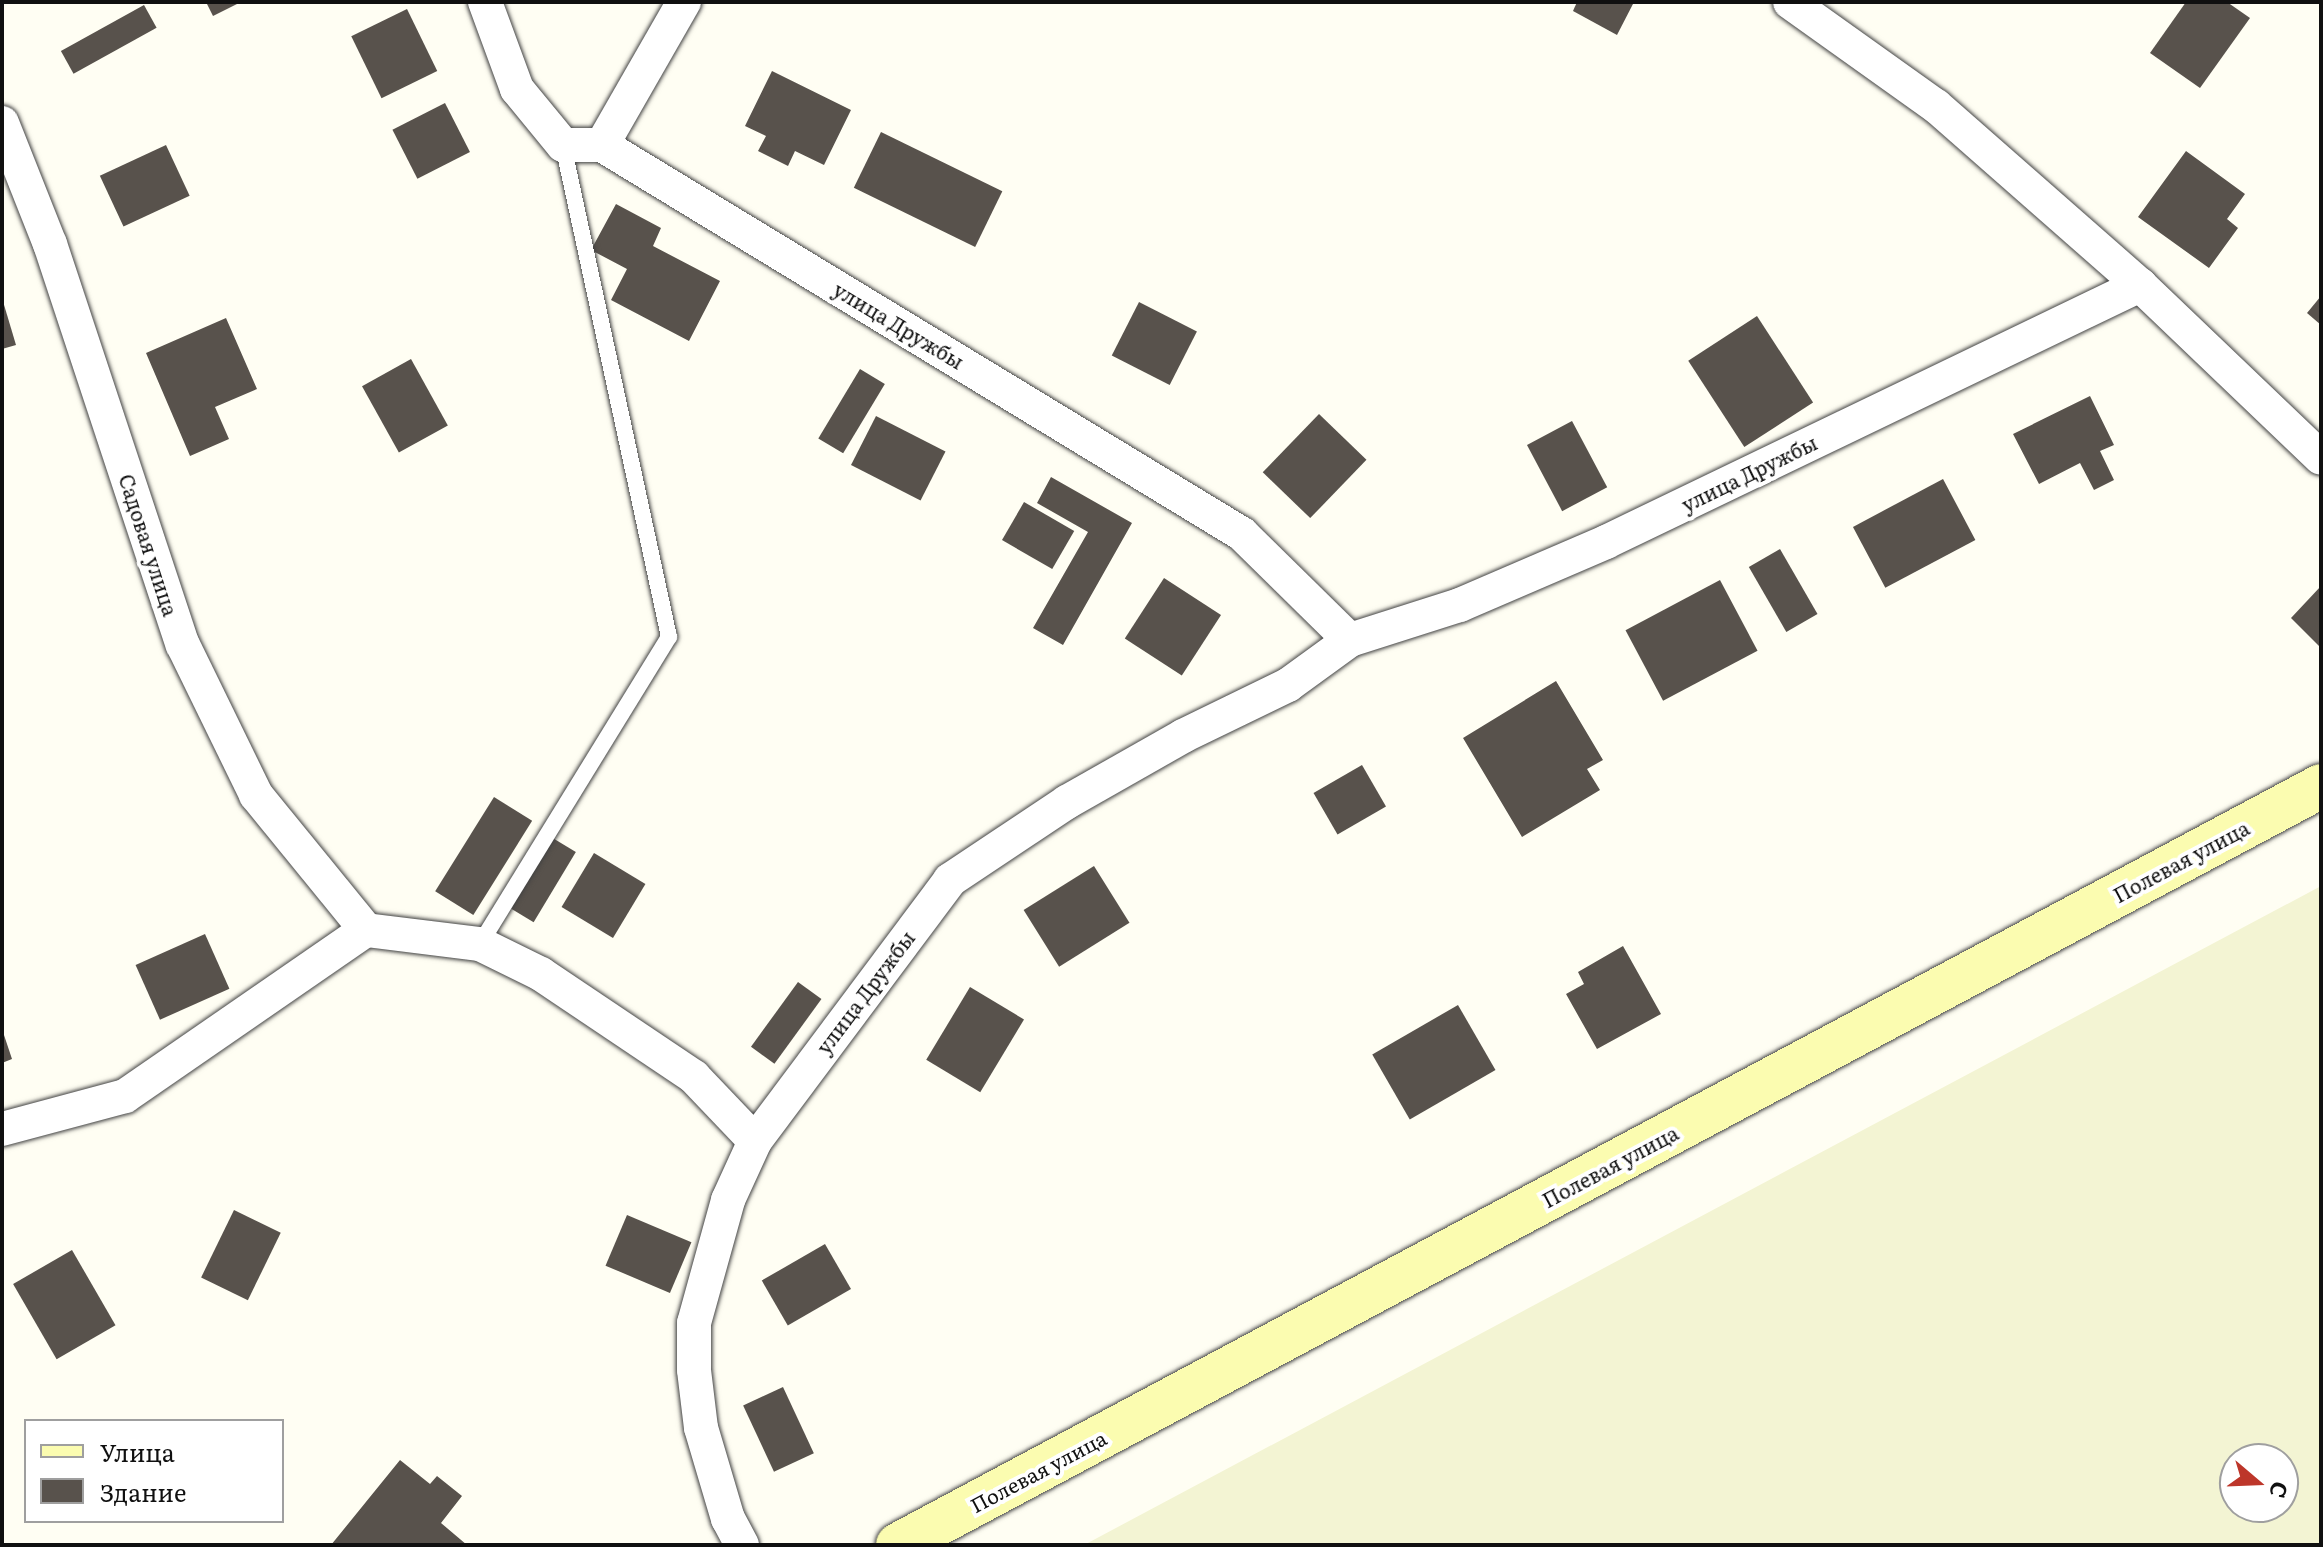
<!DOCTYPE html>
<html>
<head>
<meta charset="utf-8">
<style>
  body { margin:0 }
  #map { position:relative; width:2323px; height:1547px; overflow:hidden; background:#fffef3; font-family:Literata,serif }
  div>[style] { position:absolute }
  .farmland>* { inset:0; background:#f3f4d3 }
  .building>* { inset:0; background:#58524c; transform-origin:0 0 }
  .roads { filter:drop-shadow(0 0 2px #434343) drop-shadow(0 0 2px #434343) }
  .lane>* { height:16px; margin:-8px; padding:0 8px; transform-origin:8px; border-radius:8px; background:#fff }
  .street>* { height:34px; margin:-17px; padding:0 17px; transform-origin:17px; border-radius:17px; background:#fff }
  .secondary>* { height:44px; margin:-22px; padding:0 22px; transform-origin:22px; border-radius:22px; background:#fbfcb0 }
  span { translate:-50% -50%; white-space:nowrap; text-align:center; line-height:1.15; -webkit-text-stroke:8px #fff; paint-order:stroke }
  .street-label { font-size:20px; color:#101010 }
  .frame { position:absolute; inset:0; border:4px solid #101010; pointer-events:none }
  .legend { position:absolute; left:24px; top:1419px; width:260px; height:104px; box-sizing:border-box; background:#fff; border:2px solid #9f9f9f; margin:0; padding:10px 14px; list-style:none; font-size:24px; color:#101010 }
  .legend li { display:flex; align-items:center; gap:16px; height:40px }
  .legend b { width:40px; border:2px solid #9f9f9f }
  .north { position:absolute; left:2219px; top:1443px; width:80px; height:80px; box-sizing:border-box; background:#fff; border:2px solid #9f9f9f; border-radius:50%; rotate:109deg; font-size:22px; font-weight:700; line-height:32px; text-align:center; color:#101010 }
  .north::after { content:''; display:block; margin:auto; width:28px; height:36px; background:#bd362a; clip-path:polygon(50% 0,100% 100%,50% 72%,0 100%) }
</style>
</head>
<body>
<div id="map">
  <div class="farmland">
    <div style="clip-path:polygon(evenodd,2321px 886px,2321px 1545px,1084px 1545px,2321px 886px,2235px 1459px,2283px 1459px,2283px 1507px,2235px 1507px,2235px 1459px)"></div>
  </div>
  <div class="building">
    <div style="clip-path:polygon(206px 2px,241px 2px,213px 16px)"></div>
    <div style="clip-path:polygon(1577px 2px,1634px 2px,1617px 35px,1573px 11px)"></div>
    <div style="clip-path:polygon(2186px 2px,2227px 2px,2250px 18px,2200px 88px,2150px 53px)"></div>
    <div style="left:144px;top:5px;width:26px;height:95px;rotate:61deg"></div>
    <div style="left:407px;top:9px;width:69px;height:62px;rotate:64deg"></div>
    <div style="clip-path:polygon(772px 71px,851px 110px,824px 165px,795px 151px,788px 166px,758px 151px,766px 136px,745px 126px)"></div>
    <div style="left:445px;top:103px;width:55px;height:59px;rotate:63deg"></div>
    <div style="left:881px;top:132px;width:135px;height:62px;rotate:26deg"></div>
    <div style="left:166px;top:145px;width:56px;height:73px;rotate:65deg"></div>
    <div style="clip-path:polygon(2186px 151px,2245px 194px,2227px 219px,2238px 228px,2209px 268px,2138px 217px)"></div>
    <div style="clip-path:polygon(616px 204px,661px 228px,653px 246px,720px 281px,689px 341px,611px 300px,627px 269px,591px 250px)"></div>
    <div style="clip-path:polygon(2321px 296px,2321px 325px,2307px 313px)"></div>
    <div style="clip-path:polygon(2px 298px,16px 345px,2px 349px)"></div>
    <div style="left:1139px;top:302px;width:65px;height:60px;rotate:27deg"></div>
    <div style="left:1757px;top:316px;width:103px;height:82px;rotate:57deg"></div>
    <div style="clip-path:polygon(226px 318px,257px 389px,215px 407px,229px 439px,190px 456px,146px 353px)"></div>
    <div style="left:411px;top:359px;width:76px;height:56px;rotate:61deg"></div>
    <div style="left:860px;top:369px;width:29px;height:81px;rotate:31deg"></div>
    <div style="clip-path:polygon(2090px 396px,2114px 445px,2100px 451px,2114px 480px,2094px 490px,2080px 463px,2039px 484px,2013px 434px)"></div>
    <div style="left:1319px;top:414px;width:66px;height:81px;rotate:44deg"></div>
    <div style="left:876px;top:416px;width:78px;height:55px;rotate:27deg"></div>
    <div style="left:1572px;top:421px;width:75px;height:51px;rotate:62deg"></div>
    <div style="clip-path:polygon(1051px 477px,1132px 523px,1063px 645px,1033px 628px,1088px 532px,1037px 503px)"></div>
    <div style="left:1943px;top:479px;width:69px;height:102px;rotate:62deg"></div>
    <div style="left:1024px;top:502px;width:58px;height:44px;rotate:30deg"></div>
    <div style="left:1780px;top:549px;width:75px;height:36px;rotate:60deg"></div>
    <div style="left:1164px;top:578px;width:68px;height:72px;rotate:33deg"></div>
    <div style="left:1720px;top:580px;width:80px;height:107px;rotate:62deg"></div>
    <div style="clip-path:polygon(2321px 586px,2321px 648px,2291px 618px)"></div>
    <div style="clip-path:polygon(1556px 681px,1603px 760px,1587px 769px,1600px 790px,1522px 837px,1463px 738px)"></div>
    <div style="left:1362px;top:765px;width:48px;height:56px;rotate:60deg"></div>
    <div style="left:494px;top:797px;width:45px;height:111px;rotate:32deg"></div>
    <div style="left:551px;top:837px;width:29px;height:82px;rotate:31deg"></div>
    <div style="left:594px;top:853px;width:60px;height:63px;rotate:31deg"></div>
    <div style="left:1094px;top:866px;width:67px;height:83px;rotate:58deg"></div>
    <div style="left:205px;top:934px;width:60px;height:76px;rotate:66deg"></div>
    <div style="clip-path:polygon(1623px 946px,1661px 1014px,1597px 1049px,1566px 994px,1584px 984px,1578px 972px)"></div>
    <div style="left:798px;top:982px;width:29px;height:80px;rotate:36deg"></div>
    <div style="left:970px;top:987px;width:63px;height:85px;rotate:31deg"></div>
    <div style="left:1458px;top:1005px;width:75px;height:99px;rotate:60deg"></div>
    <div style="clip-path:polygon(2px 1029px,12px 1059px,2px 1063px)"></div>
    <div style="left:234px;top:1210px;width:52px;height:75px;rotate:26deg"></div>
    <div style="left:627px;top:1215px;width:70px;height:55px;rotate:23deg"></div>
    <div style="left:825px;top:1244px;width:52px;height:73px;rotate:60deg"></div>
    <div style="left:72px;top:1250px;width:87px;height:68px;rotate:60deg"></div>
    <div style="left:783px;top:1387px;width:73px;height:44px;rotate:65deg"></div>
    <div style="clip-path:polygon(400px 1460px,430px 1484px,437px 1476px,462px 1496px,441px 1523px,467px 1545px,331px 1545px)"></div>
  </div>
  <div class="roads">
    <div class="lane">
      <div style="left:480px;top:944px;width:361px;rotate:-58.4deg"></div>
      <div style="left:669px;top:637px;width:503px;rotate:-102.16deg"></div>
    </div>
    <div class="street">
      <div style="left:485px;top:2px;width:93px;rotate:69.8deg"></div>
      <div style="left:517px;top:89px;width:72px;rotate:50.6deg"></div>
      <div style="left:563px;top:145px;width:39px"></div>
      <div style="left:602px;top:145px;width:749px;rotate:31.29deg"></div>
      <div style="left:1242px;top:534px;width:151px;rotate:44.5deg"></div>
      <div style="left:1790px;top:2px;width:179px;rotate:35.5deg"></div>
      <div style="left:1936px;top:106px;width:271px;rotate:41.3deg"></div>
      <div style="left:2px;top:123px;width:130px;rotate:68.4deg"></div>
      <div style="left:50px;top:244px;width:422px;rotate:71.7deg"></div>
      <div style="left:183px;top:645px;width:167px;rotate:64deg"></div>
      <div style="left:256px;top:795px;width:174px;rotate:50.8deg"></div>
      <div style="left:602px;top:145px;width:165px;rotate:-60.2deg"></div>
      <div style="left:2px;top:1129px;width:127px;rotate:-15deg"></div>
      <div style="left:125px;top:1096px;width:293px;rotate:-34.6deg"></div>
      <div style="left:366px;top:930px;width:115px;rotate:7deg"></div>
      <div style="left:480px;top:944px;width:68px;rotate:26.2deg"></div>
      <div style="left:541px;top:974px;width:184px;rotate:33.9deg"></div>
      <div style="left:694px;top:1077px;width:88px;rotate:46.4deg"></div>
      <div style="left:742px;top:1545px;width:30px;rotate:-118deg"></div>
      <div style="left:728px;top:1519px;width:95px;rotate:-106.5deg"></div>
      <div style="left:701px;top:1428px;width:58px;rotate:-96.9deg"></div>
      <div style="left:694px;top:1370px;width:47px;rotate:-90deg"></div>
      <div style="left:694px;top:1323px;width:128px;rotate:-74.5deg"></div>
      <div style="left:728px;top:1200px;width:65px;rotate:-65.4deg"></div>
      <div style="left:755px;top:1141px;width:326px;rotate:-53.2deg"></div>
      <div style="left:950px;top:880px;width:141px;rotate:-33.7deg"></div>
      <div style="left:1067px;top:802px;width:133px;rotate:-29.6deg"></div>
      <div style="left:1183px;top:736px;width:117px;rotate:-25.9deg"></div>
      <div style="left:1288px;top:685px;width:77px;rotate:-36deg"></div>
      <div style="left:1350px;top:640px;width:115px;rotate:-17.7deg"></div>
      <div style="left:1460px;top:605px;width:159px;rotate:-23.3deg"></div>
      <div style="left:1606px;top:542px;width:593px;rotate:-25.7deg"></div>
      <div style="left:2140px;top:285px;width:250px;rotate:43.7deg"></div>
    </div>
    <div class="secondary">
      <div style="left:898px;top:1545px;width:1613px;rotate:-28.07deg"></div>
    </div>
  </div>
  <div class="street-label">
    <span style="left:899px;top:325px;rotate:31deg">улица Дружбы</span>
    <span style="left:1749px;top:473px;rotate:-26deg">улица Дружбы</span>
    <span style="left:149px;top:545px;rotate:72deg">Садовая улица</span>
    <span style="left:2181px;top:861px;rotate:-28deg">Полевая улица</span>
    <span style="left:865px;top:992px;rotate:-53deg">улица Дружбы</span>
    <span style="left:1610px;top:1166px;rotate:-28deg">Полевая улица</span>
    <span style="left:1038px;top:1471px;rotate:-28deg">Полевая улица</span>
  </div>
  <div class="frame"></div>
  <ul class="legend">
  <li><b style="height:10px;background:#fbfcb0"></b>Улица</li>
  <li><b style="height:22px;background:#58524c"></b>Здание</li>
  </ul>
  <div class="north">С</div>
</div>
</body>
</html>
